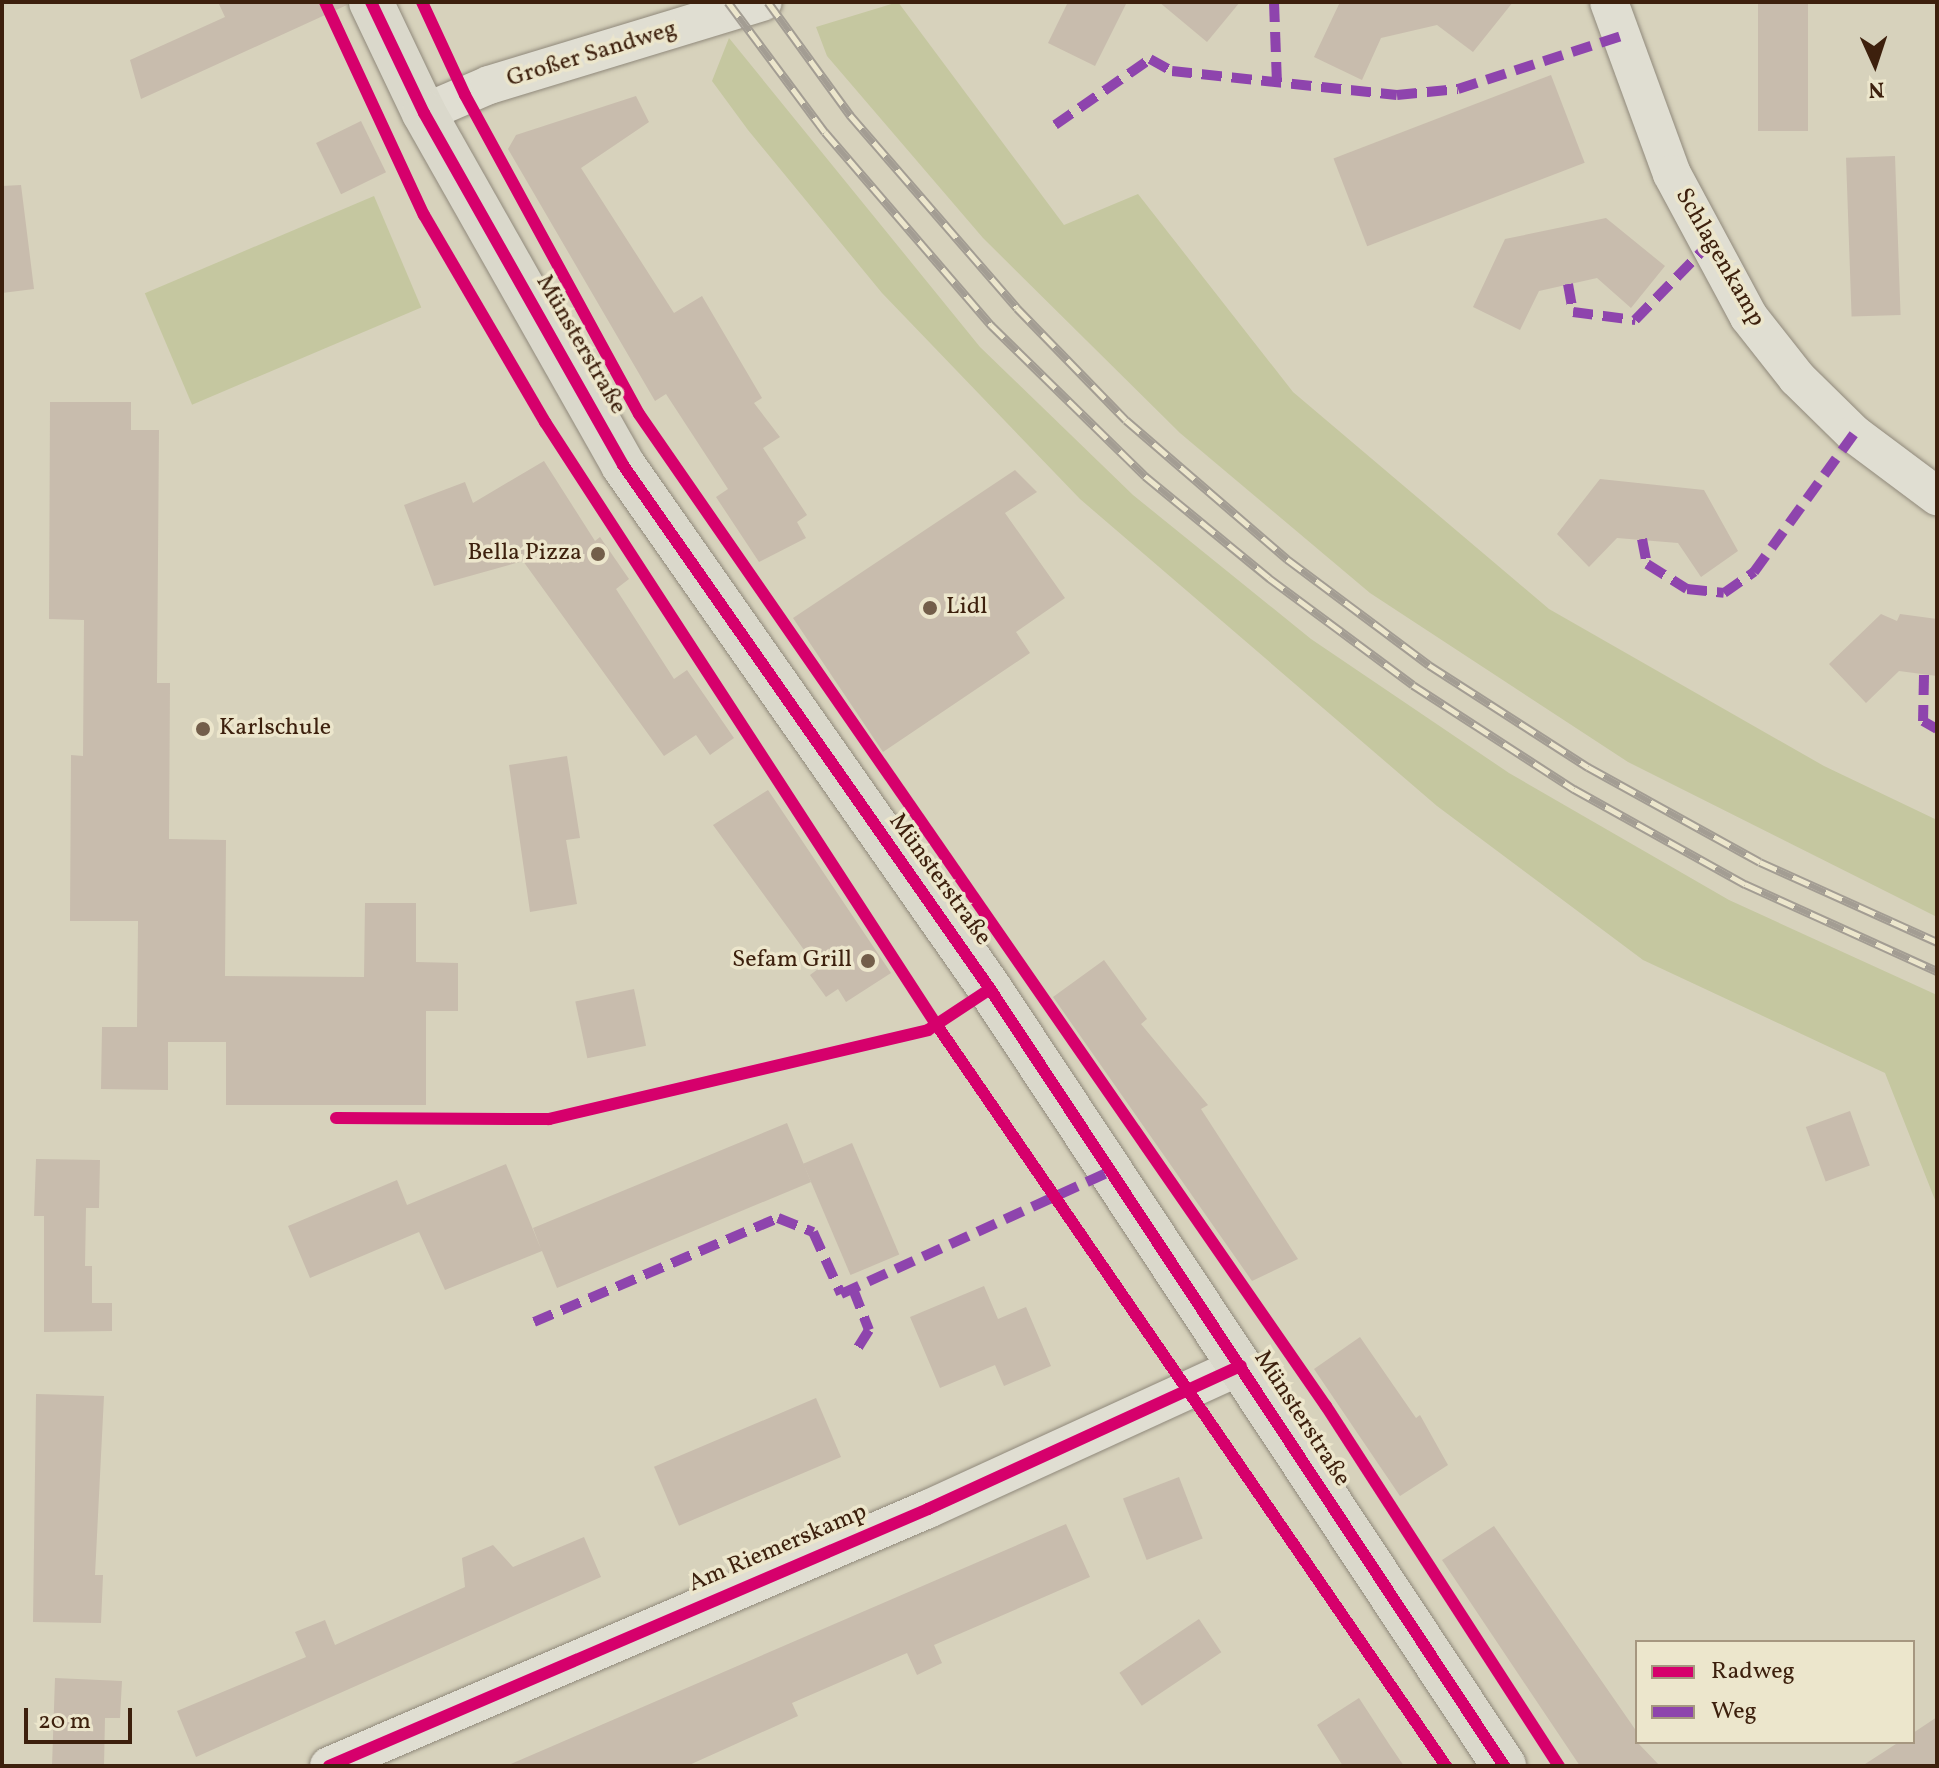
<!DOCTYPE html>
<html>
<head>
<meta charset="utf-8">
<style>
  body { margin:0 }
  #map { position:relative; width:1939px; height:1768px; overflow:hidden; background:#d7d2bc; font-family:Vollkorn,serif }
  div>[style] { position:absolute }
  .green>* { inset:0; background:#c5c7a0; transform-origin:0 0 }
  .building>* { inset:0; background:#c8bcad; transform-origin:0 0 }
  .roads { filter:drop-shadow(0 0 2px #90897b) drop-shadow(0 0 2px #90897b) }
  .minor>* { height:38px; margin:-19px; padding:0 19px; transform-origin:19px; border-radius:19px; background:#e0ded2 }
  .primary>* { height:44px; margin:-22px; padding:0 22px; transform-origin:22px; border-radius:22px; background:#dad8cb }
  .rail>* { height:9px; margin-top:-4.5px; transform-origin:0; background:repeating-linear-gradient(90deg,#ece6cc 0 18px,#a39d93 0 36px); box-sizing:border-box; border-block:2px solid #a39d93 }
  .quiet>* { height:10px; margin-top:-5px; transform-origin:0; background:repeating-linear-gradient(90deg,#8e44ad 0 20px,transparent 0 30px) }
  .cycleway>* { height:12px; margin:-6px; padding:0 6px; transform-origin:6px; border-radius:6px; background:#d6006c }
  .dots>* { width:22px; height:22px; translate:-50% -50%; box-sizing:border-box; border:4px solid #ece6cc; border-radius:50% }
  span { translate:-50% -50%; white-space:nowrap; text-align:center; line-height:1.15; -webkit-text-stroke:7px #ece6cc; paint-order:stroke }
  .street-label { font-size:24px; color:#3d200d }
  .poi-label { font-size:24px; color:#3d200d }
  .right { translate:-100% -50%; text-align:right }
  .left { translate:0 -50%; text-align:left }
  .frame { position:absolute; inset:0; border:4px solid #3d200d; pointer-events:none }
  .legend { position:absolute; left:1635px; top:1640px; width:280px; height:104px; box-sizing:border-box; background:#ece6cc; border:2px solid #a69780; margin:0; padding:10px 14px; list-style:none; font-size:24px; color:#3d200d }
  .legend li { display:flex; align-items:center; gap:16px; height:40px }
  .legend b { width:40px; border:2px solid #a69780 }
  .north { position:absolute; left:1835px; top:24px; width:80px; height:80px; -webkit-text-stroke:6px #ece6cc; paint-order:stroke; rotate:177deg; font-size:22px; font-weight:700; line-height:32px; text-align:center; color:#3d200d }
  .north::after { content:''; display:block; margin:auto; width:28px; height:36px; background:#3d200d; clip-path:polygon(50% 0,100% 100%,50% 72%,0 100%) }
  .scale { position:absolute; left:24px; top:1708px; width:108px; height:36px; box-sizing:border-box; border:4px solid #3d200d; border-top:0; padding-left:10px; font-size:24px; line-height:28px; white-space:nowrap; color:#3d200d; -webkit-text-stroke:6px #ece6cc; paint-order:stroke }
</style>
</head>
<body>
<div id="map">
  <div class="green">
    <div style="clip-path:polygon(898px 2px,1064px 225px,1138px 194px,1293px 392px,1549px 609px,1824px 766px,1937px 820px,1937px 917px,1628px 762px,1370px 593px,1180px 433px,983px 238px,827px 56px,816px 27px)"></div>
    <div style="clip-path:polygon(729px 38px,980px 347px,1133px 495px,1311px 639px,1509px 773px,1729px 900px,1937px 995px,1937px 1205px,1885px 1073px,1643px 960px,1437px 806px,1080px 499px,882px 293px,748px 130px,712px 81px)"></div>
    <div style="left:374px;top:196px;width:121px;height:249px;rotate:67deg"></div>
  </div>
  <div class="building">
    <div style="clip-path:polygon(218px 2px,346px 2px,347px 5px,141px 99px,130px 60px,225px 17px)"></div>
    <div style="clip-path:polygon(1068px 2px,1127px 2px,1095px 66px,1048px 43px)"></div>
    <div style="clip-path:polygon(1159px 2px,1240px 2px,1207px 42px)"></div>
    <div style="clip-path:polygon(1340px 2px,1513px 2px,1473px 52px,1437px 25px,1381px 38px,1362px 80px,1314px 57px)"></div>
    <div style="left:1758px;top:2px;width:50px;height:129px"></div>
    <div style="left:1551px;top:75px;width:94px;height:233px;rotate:69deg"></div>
    <div style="clip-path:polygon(636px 96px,649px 122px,581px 168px,674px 313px,702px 296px,762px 398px,754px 403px,780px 437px,763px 448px,807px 515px,797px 522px,806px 538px,759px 562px,716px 497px,728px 489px,666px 394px,655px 401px,508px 149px,516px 135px)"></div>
    <div style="left:361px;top:121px;width:57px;height:50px;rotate:64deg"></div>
    <div style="left:1895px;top:156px;width:159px;height:49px;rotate:88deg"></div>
    <div style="clip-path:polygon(21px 185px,34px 289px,2px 293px,2px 186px)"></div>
    <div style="clip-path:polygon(1606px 218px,1665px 266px,1631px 308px,1597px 278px,1539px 291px,1520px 330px,1473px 307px,1505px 239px)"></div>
    <div style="clip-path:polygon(50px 402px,131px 402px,131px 430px,159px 430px,157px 683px,170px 683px,169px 839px,226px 840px,225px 976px,364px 977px,365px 903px,416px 903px,416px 962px,458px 963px,458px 1011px,426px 1011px,426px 1105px,226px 1105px,226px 1042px,168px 1042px,168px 1090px,101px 1089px,102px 1027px,137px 1027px,138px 921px,70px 921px,71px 755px,83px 756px,84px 620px,49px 619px)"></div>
    <div style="clip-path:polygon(544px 461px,595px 541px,600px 537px,629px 579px,616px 589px,674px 679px,687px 670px,734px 738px,710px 755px,696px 735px,664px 756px,523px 561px,434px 586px,404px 505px,465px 482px,473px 503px)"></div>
    <div style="clip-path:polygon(1015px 470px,1037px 492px,1005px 513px,1065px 598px,1016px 632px,1030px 653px,883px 752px,793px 618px)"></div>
    <div style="clip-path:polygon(1600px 479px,1704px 490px,1738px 551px,1701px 577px,1678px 543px,1617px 538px,1589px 567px,1557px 534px)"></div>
    <div style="clip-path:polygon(1881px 614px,1897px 621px,1900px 614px,1937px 619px,1937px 676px,1899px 671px,1866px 703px,1829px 664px)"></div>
    <div style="clip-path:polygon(567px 756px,580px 838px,566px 840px,577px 904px,530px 912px,509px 765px)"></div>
    <div style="clip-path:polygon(768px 790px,891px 973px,846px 1002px,838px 989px,826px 997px,810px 975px,818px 969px,713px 825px)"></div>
    <div style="clip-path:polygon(1104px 960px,1147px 1019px,1141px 1024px,1208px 1105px,1201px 1109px,1298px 1259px,1252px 1281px,1053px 997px)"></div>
    <div style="left:634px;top:989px;width:58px;height:60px;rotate:78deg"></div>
    <div style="left:1850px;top:1111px;width:58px;height:47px;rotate:70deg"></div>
    <div style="clip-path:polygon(787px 1123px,811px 1182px,557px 1288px,542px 1251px,445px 1290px,419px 1232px,310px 1278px,288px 1226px,397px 1180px,407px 1205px,506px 1164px,541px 1249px,533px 1228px)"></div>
    <div style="left:852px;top:1143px;width:121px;height:53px;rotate:67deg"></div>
    <div style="clip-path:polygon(36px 1159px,100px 1160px,99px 1208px,86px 1208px,85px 1266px,92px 1266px,92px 1303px,112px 1303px,112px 1331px,44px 1332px,44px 1216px,34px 1216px)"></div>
    <div style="clip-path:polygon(984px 1286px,998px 1319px,1026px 1307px,1051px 1366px,1004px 1386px,995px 1365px,940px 1388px,910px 1317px)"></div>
    <div style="clip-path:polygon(1360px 1337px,1416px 1418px,1420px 1415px,1448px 1465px,1400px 1496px,1314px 1369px)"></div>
    <div style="clip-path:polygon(36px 1394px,104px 1396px,95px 1575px,103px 1575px,101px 1623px,33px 1622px)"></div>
    <div style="left:816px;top:1398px;width:64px;height:176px;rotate:67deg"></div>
    <div style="left:1179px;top:1477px;width:66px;height:60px;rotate:69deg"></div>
    <div style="clip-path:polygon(1066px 1524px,1090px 1577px,934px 1645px,942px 1663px,917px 1675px,907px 1653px,792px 1703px,798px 1716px,687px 1766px,506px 1766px)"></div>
    <div style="clip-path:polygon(1494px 1526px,1637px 1732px,1637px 1742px,1660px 1766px,1580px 1766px,1442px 1560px)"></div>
    <div style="clip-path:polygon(584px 1537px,601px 1577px,196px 1757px,177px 1711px,306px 1657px,295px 1632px,325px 1620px,335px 1645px,465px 1587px,462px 1558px,493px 1545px,513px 1567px)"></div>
    <div style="left:1199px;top:1619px;width:40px;height:96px;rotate:56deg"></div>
    <div style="clip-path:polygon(55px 1678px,122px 1681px,120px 1718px,105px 1718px,104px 1766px,52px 1766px)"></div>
    <div style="clip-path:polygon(1359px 1698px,1389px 1744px,1404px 1766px,1343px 1766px,1317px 1725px)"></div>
    <div style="clip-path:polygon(1937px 1717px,1937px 1766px,1862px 1766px,1899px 1742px,1913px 1742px,1913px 1733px)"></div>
  </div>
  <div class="roads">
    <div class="minor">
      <div style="left:1609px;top:2px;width:183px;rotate:69.9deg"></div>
      <div style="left:1672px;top:174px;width:162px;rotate:61.7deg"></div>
      <div style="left:1749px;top:317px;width:78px;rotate:51.8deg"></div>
      <div style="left:1797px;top:378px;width:80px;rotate:44.5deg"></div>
      <div style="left:1854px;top:434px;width:104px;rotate:36.8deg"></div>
      <div style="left:424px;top:113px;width:71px;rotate:-23.3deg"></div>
      <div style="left:489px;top:85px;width:286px;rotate:-16.9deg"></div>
      <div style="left:329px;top:1766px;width:652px;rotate:-23.22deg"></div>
      <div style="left:928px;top:1509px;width:344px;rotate:-24.6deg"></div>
    </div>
    <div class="primary">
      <div style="left:371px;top:2px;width:123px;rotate:64.5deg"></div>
      <div style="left:424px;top:113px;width:404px;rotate:60.5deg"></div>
      <div style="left:623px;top:465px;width:640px;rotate:54.99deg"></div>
      <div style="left:990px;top:989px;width:932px;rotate:56.51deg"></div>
    </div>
  </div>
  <div class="rail">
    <div style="left:728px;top:2px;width:162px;rotate:53.3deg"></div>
    <div style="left:825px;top:132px;width:255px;rotate:49.3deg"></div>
    <div style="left:991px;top:325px;width:216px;rotate:44.4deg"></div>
    <div style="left:1145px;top:476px;width:161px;rotate:39.4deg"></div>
    <div style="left:1269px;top:578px;width:179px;rotate:36.6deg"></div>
    <div style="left:1413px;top:685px;width:192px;rotate:32.9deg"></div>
    <div style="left:1574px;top:789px;width:196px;rotate:29.1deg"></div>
    <div style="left:1745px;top:884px;width:211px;rotate:24.4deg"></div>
    <div style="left:768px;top:2px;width:140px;rotate:54deg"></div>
    <div style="left:850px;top:115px;width:255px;rotate:49.1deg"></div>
    <div style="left:1017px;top:308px;width:156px;rotate:45.8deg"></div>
    <div style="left:1126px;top:420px;width:213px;rotate:40.8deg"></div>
    <div style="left:1287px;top:559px;width:177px;rotate:36.7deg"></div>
    <div style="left:1429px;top:665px;width:189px;rotate:32.7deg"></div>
    <div style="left:1588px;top:767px;width:196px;rotate:28.9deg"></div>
    <div style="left:1760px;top:862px;width:194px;rotate:24.3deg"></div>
  </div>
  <div class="quiet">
    <div style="left:1274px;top:2px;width:81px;rotate:87.9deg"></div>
    <div style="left:1055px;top:125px;width:116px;rotate:-34.8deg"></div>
    <div style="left:1150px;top:59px;width:25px;rotate:29deg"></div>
    <div style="left:1172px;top:71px;width:226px;rotate:6.1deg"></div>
    <div style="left:1397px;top:95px;width:61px;rotate:-5.6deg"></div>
    <div style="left:1458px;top:89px;width:171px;rotate:-18deg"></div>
    <div style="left:1568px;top:284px;width:28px;rotate:80deg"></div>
    <div style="left:1573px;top:312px;width:63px;rotate:7.4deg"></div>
    <div style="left:1635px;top:320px;width:103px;rotate:-45.8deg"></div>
    <div style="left:1642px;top:539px;width:25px;rotate:79deg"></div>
    <div style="left:1647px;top:564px;width:47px;rotate:32deg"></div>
    <div style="left:1687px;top:589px;width:37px;rotate:6deg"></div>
    <div style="left:1724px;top:593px;width:37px;rotate:-35deg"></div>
    <div style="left:1754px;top:572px;width:170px;rotate:-54.1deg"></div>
    <div style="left:1924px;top:675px;width:46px;rotate:91.2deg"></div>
    <div style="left:1923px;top:721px;width:16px;rotate:30deg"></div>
    <div style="left:853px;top:1289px;width:44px;rotate:68.7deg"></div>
    <div style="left:869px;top:1330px;width:22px;rotate:122deg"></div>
    <div style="left:534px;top:1322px;width:265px;rotate:-23.1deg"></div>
    <div style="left:778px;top:1218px;width:38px;rotate:22deg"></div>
    <div style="left:813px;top:1232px;width:68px;rotate:65.7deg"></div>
    <div style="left:841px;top:1294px;width:297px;rotate:-24.5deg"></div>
  </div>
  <div class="cycleway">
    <div style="left:325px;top:2px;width:235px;rotate:65.1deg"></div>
    <div style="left:424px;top:215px;width:240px;rotate:59.7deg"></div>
    <div style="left:545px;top:422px;width:718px;rotate:57deg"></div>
    <div style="left:936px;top:1024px;width:900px;rotate:55.5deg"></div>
    <div style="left:371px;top:2px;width:123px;rotate:64.5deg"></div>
    <div style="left:424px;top:113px;width:404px;rotate:60.5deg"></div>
    <div style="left:623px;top:465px;width:640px;rotate:54.99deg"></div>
    <div style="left:990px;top:989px;width:932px;rotate:56.51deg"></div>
    <div style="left:422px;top:2px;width:102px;rotate:65.2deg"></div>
    <div style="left:465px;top:95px;width:363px;rotate:61.4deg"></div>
    <div style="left:639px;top:414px;width:1207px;rotate:55.3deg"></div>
    <div style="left:1326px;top:1406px;width:429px;rotate:57.1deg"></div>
    <div style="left:336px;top:1118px;width:213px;rotate:0.3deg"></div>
    <div style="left:549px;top:1119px;width:389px;rotate:-13.2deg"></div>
    <div style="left:928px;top:1030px;width:74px;rotate:-33.5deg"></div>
    <div style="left:329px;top:1766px;width:652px;rotate:-23.22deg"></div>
    <div style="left:928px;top:1509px;width:344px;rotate:-24.6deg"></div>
  </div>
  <div class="dots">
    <div style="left:598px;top:554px;background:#735e4a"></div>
    <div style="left:930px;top:608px;background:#735e4a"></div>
    <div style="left:203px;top:729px;background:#735e4a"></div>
    <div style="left:868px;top:961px;background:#735e4a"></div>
  </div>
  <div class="street-label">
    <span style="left:592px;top:55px;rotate:-17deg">Großer Sandweg</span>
    <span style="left:1719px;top:258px;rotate:60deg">Schlagenkamp</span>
    <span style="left:580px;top:345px;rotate:60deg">Münsterstraße</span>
    <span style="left:939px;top:880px;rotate:54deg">Münsterstraße</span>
    <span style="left:1301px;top:1419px;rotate:57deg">Münsterstraße</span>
    <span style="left:778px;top:1549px;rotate:-23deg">Am Riemerskamp</span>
  </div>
  <div class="poi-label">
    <span class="right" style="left:582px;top:554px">Bella Pizza</span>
    <span class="left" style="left:946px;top:608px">Lidl</span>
    <span class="left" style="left:219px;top:729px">Karlschule</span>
    <span class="right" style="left:852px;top:961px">Sefam Grill</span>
  </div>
  <div class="frame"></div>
  <ul class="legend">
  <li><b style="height:10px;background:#d6006c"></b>Radweg</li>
  <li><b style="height:10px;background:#8e44ad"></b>Weg</li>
  </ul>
  <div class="north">N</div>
  <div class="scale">20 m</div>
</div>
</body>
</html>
